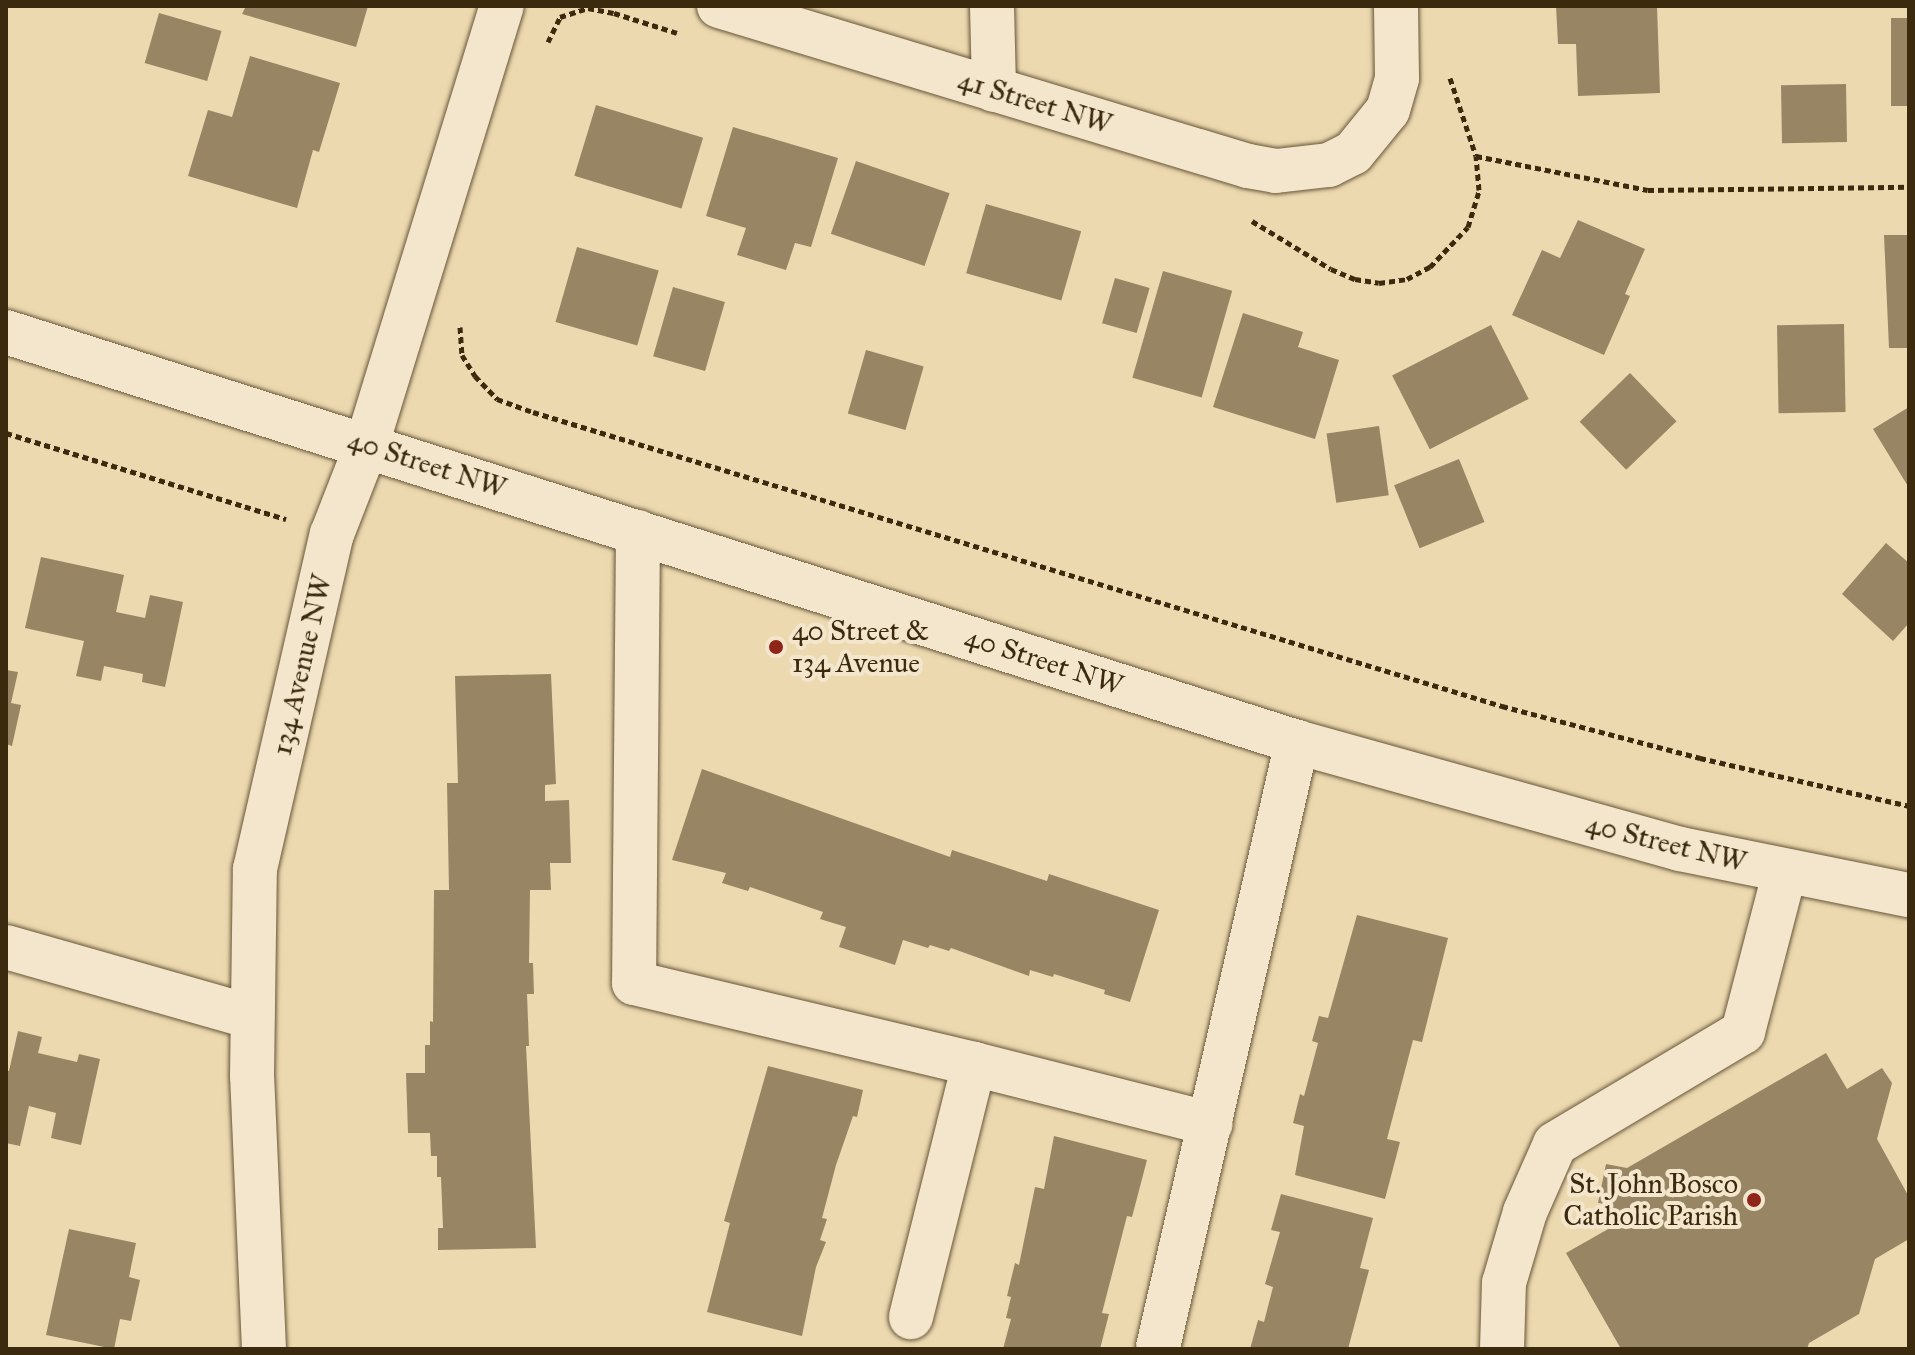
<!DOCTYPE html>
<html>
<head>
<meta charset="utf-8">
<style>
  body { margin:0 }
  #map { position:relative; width:1915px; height:1355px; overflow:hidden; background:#ecd9b0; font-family:"IM FELL Great Primer",serif }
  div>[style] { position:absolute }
  .building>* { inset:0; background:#988563; transform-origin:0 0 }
  .path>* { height:5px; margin-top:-2.5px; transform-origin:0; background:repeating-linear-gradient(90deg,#3c2a0f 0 6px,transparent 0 10px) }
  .roads { filter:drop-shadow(0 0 2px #685637) drop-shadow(0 0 2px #685637) }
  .minor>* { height:44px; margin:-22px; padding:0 22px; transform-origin:22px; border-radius:22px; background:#f3e6cc }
  .dots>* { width:22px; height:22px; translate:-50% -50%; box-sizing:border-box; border:4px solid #f3e6cc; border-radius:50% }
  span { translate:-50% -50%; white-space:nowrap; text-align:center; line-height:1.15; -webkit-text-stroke:8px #f3e6cc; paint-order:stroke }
  .street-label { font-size:28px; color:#3c2a0f }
  .poi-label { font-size:28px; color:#3c2a0f }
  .left { translate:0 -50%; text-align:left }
  .right { translate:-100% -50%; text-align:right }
  .frame { position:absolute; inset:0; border:8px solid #3c2a0f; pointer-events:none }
</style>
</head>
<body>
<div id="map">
  <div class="building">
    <div style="clip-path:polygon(246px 6px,368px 6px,356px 47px,242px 14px)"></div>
    <div style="clip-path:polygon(1556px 6px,1657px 6px,1660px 93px,1578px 96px,1576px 44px,1558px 44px)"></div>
    <div style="left:159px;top:13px;width:65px;height:52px;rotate:16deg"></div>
    <div style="left:1891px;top:18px;width:18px;height:88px"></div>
    <div style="clip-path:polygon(250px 56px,340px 83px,319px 152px,313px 150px,297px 208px,188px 176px,208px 110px,232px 117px)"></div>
    <div style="left:1846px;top:84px;width:58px;height:65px;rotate:89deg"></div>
    <div style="left:596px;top:105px;width:112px;height:74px;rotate:17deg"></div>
    <div style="clip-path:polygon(733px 127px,838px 158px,811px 247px,795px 243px,786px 270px,737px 255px,746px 228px,706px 216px)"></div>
    <div style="left:856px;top:161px;width:99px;height:77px;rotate:19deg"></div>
    <div style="left:986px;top:204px;width:99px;height:72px;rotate:16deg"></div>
    <div style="clip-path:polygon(1578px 220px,1645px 249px,1625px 294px,1630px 296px,1604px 355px,1512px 315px,1542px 250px,1560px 258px)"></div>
    <div style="clip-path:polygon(1884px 235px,1909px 235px,1909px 348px,1889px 348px)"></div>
    <div style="left:577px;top:247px;width:85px;height:78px;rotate:16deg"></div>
    <div style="left:1163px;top:271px;width:72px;height:111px;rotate:16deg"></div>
    <div style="left:1115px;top:278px;width:36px;height:47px;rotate:16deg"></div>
    <div style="left:673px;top:287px;width:54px;height:72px;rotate:16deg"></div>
    <div style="clip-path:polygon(1243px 313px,1303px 332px,1298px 347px,1339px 360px,1315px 439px,1213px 407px)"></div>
    <div style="left:1844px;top:324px;width:88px;height:67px;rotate:89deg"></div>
    <div style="left:1491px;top:325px;width:83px;height:111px;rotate:63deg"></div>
    <div style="left:866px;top:350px;width:60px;height:66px;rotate:16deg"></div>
    <div style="left:1630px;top:373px;width:67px;height:70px;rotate:46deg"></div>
    <div style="clip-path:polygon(1909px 407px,1909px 488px,1873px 429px)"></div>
    <div style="left:1379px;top:426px;width:70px;height:53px;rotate:82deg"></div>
    <div style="left:1459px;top:459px;width:68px;height:70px;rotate:68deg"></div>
    <div style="clip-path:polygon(1886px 543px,1909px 563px,1909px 623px,1893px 641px,1842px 594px)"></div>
    <div style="clip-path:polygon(41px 557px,124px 575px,116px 612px,145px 618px,150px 595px,183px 602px,165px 687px,142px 682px,143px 674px,104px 666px,101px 681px,76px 676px,84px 641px,25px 628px)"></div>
    <div style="clip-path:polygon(6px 670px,18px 672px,11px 703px,21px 705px,12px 746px,6px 744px)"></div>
    <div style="clip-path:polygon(551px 674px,556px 784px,545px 785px,545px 801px,569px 800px,571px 863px,550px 863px,551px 890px,530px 890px,529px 963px,533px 963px,534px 994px,527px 994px,529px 1046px,526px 1046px,536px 1248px,438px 1250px,438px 1228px,443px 1228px,441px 1177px,437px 1177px,437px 1156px,431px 1156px,430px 1133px,408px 1133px,406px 1073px,425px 1073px,425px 1045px,430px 1045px,430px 1021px,433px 1022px,434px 890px,449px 890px,447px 783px,458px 783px,455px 676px)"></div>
    <div style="clip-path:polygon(702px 769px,950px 857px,952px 850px,1047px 881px,1049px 874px,1159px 910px,1130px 1002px,1104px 994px,1105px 990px,1054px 974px,1053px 977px,1030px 970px,1029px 976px,951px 948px,949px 951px,930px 945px,928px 948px,903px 940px,895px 965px,839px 947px,846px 927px,820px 919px,823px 912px,750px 887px,748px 891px,722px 883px,726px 873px,672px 860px)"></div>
    <div style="clip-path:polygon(1357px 915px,1448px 938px,1422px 1042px,1413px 1040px,1387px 1139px,1400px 1142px,1385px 1199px,1295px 1175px,1304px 1126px,1293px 1123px,1300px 1094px,1304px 1096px,1318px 1043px,1312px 1041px,1319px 1016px,1328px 1018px)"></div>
    <div style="clip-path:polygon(18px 1031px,42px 1037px,38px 1053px,77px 1062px,79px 1054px,100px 1059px,81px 1145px,51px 1138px,56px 1113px,29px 1106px,20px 1146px,6px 1143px,6px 1070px,9px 1071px)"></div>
    <div style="clip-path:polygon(1826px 1053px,1847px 1089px,1882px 1068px,1892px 1083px,1877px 1139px,1909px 1197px,1909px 1239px,1875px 1259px,1859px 1314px,1809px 1343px,1807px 1349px,1621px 1349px,1566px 1253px,1617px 1224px,1606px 1204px,1598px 1203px,1606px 1164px,1627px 1168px)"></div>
    <div style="clip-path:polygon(768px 1066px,863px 1090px,857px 1117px,853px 1116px,836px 1165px,822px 1218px,827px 1219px,820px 1240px,826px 1242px,816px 1267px,802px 1336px,707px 1312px,730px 1223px,724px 1221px)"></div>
    <div style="clip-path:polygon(1054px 1136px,1147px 1160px,1132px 1217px,1127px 1216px,1102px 1313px,1109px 1314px,1100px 1349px,1003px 1349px,1011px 1319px,1006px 1318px,1011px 1297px,1007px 1296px,1015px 1263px,1019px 1265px,1035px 1187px,1044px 1189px)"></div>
    <div style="clip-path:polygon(1281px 1194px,1373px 1218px,1360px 1268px,1369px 1270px,1348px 1349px,1250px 1349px,1258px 1320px,1264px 1322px,1273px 1287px,1265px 1284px,1280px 1232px,1271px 1230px)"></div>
    <div style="clip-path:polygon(69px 1229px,136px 1243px,129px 1277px,140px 1280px,131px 1321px,120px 1319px,114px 1349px,46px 1335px)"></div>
  </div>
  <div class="path">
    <div style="left:548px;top:42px;width:28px;rotate:-64deg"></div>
    <div style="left:560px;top:17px;width:29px;rotate:-18deg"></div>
    <div style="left:588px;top:8px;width:26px;rotate:11deg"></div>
    <div style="left:614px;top:13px;width:66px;rotate:17.6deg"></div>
    <div style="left:1450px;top:78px;width:82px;rotate:71.6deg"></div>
    <div style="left:1252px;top:221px;width:92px;rotate:31.3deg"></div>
    <div style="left:1331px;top:269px;width:26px;rotate:23deg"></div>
    <div style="left:1355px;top:279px;width:24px;rotate:9deg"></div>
    <div style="left:1379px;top:283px;width:28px;rotate:-8deg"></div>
    <div style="left:1407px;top:279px;width:26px;rotate:-28deg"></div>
    <div style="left:1430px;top:267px;width:55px;rotate:-46.5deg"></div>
    <div style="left:1468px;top:227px;width:39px;rotate:-73deg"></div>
    <div style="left:1479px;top:190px;width:34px;rotate:-95deg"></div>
    <div style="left:1476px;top:156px;width:175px;rotate:11.2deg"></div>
    <div style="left:1648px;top:190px;width:261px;rotate:-0.7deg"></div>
    <div style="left:460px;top:327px;width:28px;rotate:86deg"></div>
    <div style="left:462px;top:355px;width:25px;rotate:58deg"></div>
    <div style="left:475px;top:376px;width:32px;rotate:46deg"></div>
    <div style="left:497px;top:399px;width:38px;rotate:20deg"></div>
    <div style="left:533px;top:412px;width:1013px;rotate:16.88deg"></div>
    <div style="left:1502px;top:706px;width:205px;rotate:14.7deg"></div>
    <div style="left:1700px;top:758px;width:214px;rotate:12.9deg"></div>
    <div style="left:6px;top:433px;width:293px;rotate:17.1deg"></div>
  </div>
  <div class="roads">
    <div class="minor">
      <div style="left:719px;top:6px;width:553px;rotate:16.83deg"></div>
      <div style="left:1248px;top:166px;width:28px;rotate:10deg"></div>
      <div style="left:1276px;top:171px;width:53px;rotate:-6.5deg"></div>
      <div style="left:1329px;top:165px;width:27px;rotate:-27deg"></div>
      <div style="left:1353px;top:153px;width:55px;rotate:-50.9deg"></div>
      <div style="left:1388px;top:110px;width:33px;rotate:-74deg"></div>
      <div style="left:1397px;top:78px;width:72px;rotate:-90.8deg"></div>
      <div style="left:992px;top:6px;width:84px;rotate:88.6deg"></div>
      <div style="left:6px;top:332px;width:1355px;rotate:17.62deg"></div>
      <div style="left:1297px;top:742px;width:398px;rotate:15.6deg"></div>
      <div style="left:1680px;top:849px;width:234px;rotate:11.4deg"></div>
      <div style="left:638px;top:532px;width:451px;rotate:90.5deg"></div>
      <div style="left:634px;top:983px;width:350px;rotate:13.4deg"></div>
      <div style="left:974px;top:1064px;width:261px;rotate:104deg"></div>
      <div style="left:6px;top:947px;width:256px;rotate:15.9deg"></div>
      <div style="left:974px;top:1064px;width:244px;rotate:14.2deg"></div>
      <div style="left:1158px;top:1347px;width:621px;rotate:-77.06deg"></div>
      <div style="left:264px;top:1349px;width:273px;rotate:-92.5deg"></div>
      <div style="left:252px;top:1076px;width:207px;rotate:-89.2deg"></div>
      <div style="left:255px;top:869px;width:344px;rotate:-77.1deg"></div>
      <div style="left:332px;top:534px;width:97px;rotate:-68.7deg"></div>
      <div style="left:367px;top:444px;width:458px;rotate:-72.9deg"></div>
      <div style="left:1502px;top:1349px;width:66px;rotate:-88.3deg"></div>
      <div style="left:1504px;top:1283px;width:74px;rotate:-73.5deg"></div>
      <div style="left:1525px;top:1212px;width:74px;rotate:-66.2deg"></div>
      <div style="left:1555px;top:1144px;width:219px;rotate:-30.8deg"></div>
      <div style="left:1743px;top:1032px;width:166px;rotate:-75.4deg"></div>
    </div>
  </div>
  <div class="dots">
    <div style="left:776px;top:647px;background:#8f2418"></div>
    <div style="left:1754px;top:1200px;background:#8f2418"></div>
  </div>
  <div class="street-label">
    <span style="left:1035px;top:102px;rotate:17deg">41 Street NW</span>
    <span style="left:427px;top:464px;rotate:18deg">40 Street NW</span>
    <span style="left:1044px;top:661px;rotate:18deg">40 Street NW</span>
    <span style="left:302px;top:665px;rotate:-77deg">134 Avenue NW</span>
    <span style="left:1666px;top:843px;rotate:14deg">40 Street NW</span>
  </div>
  <div class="poi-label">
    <span class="left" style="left:792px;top:647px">40 Street &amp;<br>134 Avenue</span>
    <span class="right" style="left:1738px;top:1200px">St. John Bosco<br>Catholic Parish</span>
  </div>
  <div class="frame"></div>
</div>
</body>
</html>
